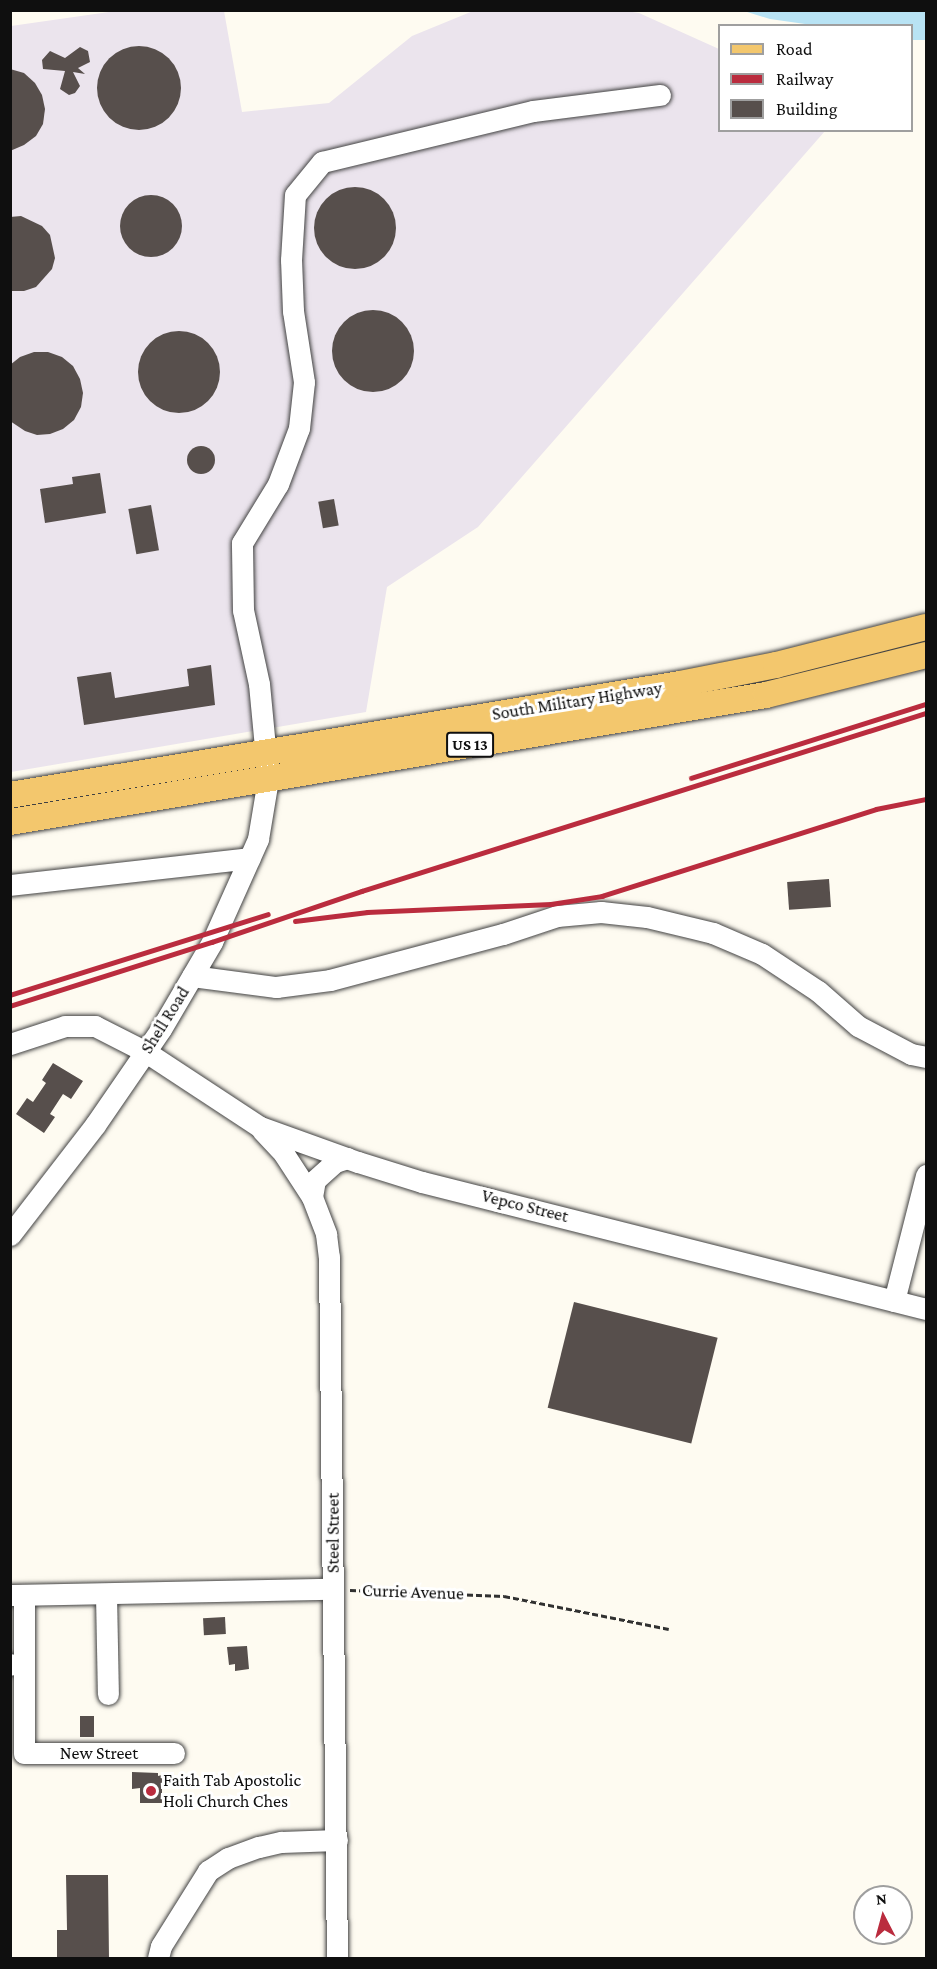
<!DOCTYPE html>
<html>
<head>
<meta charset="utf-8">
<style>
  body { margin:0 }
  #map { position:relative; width:937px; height:1969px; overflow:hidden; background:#fefbf1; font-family:"Crimson Pro",serif }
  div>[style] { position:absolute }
  .industrial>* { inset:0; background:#ebe4ed }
  .water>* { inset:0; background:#b8e3f4 }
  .building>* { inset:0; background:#574f4c; transform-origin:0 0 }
  .round { border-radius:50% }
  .path>* { height:3px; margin-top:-1.5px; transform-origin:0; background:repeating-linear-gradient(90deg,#313131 0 6px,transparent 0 9px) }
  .roads { filter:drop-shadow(0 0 2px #424242) drop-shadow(0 0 2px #424242) }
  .minor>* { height:21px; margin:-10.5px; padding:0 10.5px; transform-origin:10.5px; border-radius:10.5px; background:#fff }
  .major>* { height:26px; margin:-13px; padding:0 13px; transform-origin:13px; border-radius:13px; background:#f3c76d }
  .rail>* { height:4.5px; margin:-2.25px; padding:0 2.25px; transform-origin:2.25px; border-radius:2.25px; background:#ba2c3e }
  .dots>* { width:16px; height:16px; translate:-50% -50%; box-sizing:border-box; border:3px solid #fff; border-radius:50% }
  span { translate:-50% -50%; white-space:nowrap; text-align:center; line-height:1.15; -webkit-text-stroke:6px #fff; paint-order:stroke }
  .shield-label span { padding:2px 4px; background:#fff; border:2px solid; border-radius:4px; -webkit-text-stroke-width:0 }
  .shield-label { font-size:16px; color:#0f0f0f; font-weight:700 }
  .street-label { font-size:18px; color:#0f0f0f }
  .poi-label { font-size:18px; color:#0f0f0f }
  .left { translate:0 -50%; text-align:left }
  .frame { position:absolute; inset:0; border:12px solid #0f0f0f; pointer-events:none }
  .legend { position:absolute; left:718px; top:24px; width:195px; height:108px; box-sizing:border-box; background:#fff; border:2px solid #9f9f9f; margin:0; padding:8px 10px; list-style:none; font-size:18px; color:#0f0f0f }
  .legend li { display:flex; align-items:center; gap:12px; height:30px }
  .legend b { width:30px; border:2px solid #9f9f9f }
  .north { position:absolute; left:853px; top:1885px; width:60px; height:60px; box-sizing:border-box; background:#fff; border:2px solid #9f9f9f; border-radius:50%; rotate:354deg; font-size:16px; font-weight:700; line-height:24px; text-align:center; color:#0f0f0f }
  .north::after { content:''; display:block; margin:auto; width:21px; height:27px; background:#ba2c3e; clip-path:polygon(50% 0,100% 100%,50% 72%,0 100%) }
</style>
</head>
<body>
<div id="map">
  <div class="industrial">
    <div style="clip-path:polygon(116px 11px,224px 11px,242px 112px,329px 103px,412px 36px,473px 11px,626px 11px,639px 13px,719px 49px,720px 130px,825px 131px,478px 527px,387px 587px,366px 712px,11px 772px,11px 26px)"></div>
  </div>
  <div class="water">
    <div style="clip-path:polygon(744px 11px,926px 11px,926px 40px,912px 40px,912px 26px,812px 25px,770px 19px)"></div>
  </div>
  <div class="building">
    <div class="round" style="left:97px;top:46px;width:84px;height:84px"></div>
    <div style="clip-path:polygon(80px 47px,88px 51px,90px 62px,78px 68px,85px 74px,73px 72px,80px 86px,75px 93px,69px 95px,60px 89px,65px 71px,43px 69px,42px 60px,50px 51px,65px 58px)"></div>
    <div style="clip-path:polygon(10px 69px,24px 73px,35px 83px,42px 95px,45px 109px,43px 124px,36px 136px,24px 145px,10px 151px)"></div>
    <div class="round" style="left:314px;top:187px;width:82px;height:82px"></div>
    <div class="round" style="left:120px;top:195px;width:62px;height:62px"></div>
    <div style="clip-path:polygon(21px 216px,42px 226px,50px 235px,55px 258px,52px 269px,36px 287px,24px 291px,10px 291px,10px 217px)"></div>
    <div class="round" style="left:332px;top:310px;width:82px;height:82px"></div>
    <div class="round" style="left:138px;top:331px;width:82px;height:82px"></div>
    <div style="clip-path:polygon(34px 352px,48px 352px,62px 357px,73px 366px,80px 379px,83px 393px,81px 407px,74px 420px,63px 429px,50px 434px,37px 435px,25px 431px,10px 421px,10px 365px,20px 357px)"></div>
    <div class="round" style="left:187px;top:446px;width:28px;height:28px"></div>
    <div style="clip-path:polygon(100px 473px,106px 513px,45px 523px,40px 489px,73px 484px,72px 477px)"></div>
    <div style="left:334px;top:499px;width:27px;height:16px;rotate:80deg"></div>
    <div style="left:151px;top:505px;width:46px;height:23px;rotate:80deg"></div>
    <div style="clip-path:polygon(211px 665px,215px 705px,84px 725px,77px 677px,111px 672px,115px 698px,189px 686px,187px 669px)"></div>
    <div style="left:829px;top:879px;width:28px;height:42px;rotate:86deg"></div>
    <div style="clip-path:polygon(53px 1063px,83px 1081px,71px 1099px,63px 1094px,50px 1114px,55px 1117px,44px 1133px,16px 1114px,27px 1098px,33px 1102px,46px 1083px,42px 1080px)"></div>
    <div style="left:574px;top:1302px;width:148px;height:109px;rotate:14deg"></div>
    <div style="left:225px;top:1617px;width:17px;height:22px;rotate:87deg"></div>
    <div style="clip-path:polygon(247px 1646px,249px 1669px,235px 1671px,235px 1664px,229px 1665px,227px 1647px)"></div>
    <div style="left:80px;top:1716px;width:14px;height:21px"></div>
    <div style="clip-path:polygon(132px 1772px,158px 1773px,158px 1776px,162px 1775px,162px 1803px,140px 1803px,140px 1788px,132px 1789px)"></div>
    <div style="clip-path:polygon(66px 1875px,108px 1875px,109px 1959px,57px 1958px,57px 1930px,67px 1930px)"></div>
  </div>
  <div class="path">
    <div style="left:350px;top:1590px;width:154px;rotate:2.2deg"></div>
    <div style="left:504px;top:1596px;width:168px;rotate:11.3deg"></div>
  </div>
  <div class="roads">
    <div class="minor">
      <div style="left:10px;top:885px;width:241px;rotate:-6.4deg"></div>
      <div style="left:192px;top:976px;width:85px;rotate:7.5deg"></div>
      <div style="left:276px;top:987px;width:54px;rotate:-7.4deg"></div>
      <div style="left:330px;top:980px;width:179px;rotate:-14.9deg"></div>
      <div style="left:503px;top:934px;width:57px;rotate:-18.4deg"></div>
      <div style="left:557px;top:916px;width:44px;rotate:-5.2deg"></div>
      <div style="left:601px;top:912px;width:46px;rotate:6.2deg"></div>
      <div style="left:647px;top:917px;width:68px;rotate:13.6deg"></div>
      <div style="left:713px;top:933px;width:53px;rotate:23.2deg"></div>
      <div style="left:762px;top:954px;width:67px;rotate:33.5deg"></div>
      <div style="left:818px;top:991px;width:53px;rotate:41.2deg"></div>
      <div style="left:858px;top:1026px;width:60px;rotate:27.8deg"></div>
      <div style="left:911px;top:1054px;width:15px;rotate:11deg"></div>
      <div style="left:10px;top:1044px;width:58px;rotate:-18.1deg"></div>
      <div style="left:65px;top:1026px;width:30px"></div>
      <div style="left:95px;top:1026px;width:57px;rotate:27deg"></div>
      <div style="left:146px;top:1052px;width:136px;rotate:33.3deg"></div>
      <div style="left:260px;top:1127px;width:104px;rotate:19.7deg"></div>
      <div style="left:358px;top:1162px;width:67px;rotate:17.4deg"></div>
      <div style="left:422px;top:1182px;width:520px;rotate:14.14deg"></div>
      <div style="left:262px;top:1130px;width:33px;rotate:47deg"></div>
      <div style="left:284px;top:1154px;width:51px;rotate:56.9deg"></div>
      <div style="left:312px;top:1197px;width:40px;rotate:69deg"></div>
      <div style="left:326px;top:1234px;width:23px;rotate:83deg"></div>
      <div style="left:329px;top:1257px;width:701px;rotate:89.35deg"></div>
      <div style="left:312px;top:1197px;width:17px;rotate:-80deg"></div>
      <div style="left:315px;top:1180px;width:27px;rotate:-42deg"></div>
      <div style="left:335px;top:1162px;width:13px;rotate:-18deg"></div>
      <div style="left:10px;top:1235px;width:139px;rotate:-52.3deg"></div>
      <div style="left:95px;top:1125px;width:116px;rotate:-55.5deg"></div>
      <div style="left:161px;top:1029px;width:101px;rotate:-59.6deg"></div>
      <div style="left:212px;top:942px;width:113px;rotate:-65.9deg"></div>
      <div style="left:258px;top:839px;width:61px;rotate:-80.5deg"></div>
      <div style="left:268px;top:779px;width:95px;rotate:-95.4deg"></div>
      <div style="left:259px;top:684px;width:76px;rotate:-102.2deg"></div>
      <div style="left:243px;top:610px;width:67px;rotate:-90.9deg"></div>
      <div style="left:242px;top:543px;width:69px;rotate:-58.6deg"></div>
      <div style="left:278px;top:484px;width:60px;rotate:-69.4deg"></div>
      <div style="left:299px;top:428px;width:46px;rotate:-83.8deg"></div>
      <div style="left:304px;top:382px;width:72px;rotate:-98.8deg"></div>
      <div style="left:293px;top:311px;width:51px;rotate:-92.2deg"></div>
      <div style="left:291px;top:260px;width:65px;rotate:-86.5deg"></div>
      <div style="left:295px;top:195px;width:43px;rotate:-50.7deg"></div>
      <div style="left:322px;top:162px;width:217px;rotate:-13.6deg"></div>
      <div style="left:533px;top:111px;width:128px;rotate:-7.2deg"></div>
      <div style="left:894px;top:1301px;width:130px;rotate:-75.7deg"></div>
      <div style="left:106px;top:1594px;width:100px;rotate:88.9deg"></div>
      <div style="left:10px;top:1595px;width:323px;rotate:-1.1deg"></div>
      <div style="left:24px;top:1595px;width:158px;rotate:90deg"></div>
      <div style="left:24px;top:1753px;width:150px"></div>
      <div style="left:10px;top:1664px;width:1px;rotate:45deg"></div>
      <div style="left:158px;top:1958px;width:12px;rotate:-76deg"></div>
      <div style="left:161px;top:1946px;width:89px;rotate:-57.9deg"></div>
      <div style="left:208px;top:1871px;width:24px;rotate:-33deg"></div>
      <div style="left:228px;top:1858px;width:33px;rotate:-20deg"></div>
      <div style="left:259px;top:1847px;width:23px;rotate:-13deg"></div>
      <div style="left:281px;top:1842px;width:56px;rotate:-2deg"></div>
    </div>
    <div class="major">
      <div style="left:10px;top:795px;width:679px;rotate:-9.41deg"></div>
      <div style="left:680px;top:684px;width:98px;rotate:-11.2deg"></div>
      <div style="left:776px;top:665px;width:155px;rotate:-14.2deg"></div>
      <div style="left:10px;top:822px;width:767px;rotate:-9.54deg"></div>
      <div style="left:766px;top:695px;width:165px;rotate:-14deg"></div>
    </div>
  </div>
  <div class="rail">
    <div style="left:691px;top:778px;width:246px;rotate:-17.5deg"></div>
    <div style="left:295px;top:921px;width:73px;rotate:-7.1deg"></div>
    <div style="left:367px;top:912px;width:184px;rotate:-2.5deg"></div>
    <div style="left:551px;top:904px;width:52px;rotate:-8.9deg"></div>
    <div style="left:602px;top:896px;width:287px;rotate:-17.6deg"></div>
    <div style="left:876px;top:809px;width:51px;rotate:-11.3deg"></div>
    <div style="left:10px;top:995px;width:270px;rotate:-17.4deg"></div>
    <div style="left:10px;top:1006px;width:212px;rotate:-17.6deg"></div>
    <div style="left:212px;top:942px;width:158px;rotate:-18.8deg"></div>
    <div style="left:362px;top:891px;width:591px;rotate:-17.52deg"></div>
  </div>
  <div class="dots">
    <div style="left:151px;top:1791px;background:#ba2c3e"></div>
  </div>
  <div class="shield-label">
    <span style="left:470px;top:745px">US 13</span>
  </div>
  <div class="street-label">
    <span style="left:577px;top:701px;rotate:-9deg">South Military Highway</span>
    <span style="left:165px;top:1020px;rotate:-58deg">Shell Road</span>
    <span style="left:525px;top:1206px;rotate:14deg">Vepco Street</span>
    <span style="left:333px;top:1533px;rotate:-90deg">Steel Street</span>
    <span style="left:413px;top:1592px;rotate:2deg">Currie Avenue</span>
    <span style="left:99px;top:1753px">New Street</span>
  </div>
  <div class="poi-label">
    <span class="left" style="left:163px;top:1791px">Faith Tab Apostolic<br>Holi Church Ches</span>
  </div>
  <div class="frame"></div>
  <ul class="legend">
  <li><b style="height:8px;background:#f3c76d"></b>Road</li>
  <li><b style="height:8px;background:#ba2c3e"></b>Railway</li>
  <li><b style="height:16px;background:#574f4c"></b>Building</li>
  </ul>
  <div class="north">N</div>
</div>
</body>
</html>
